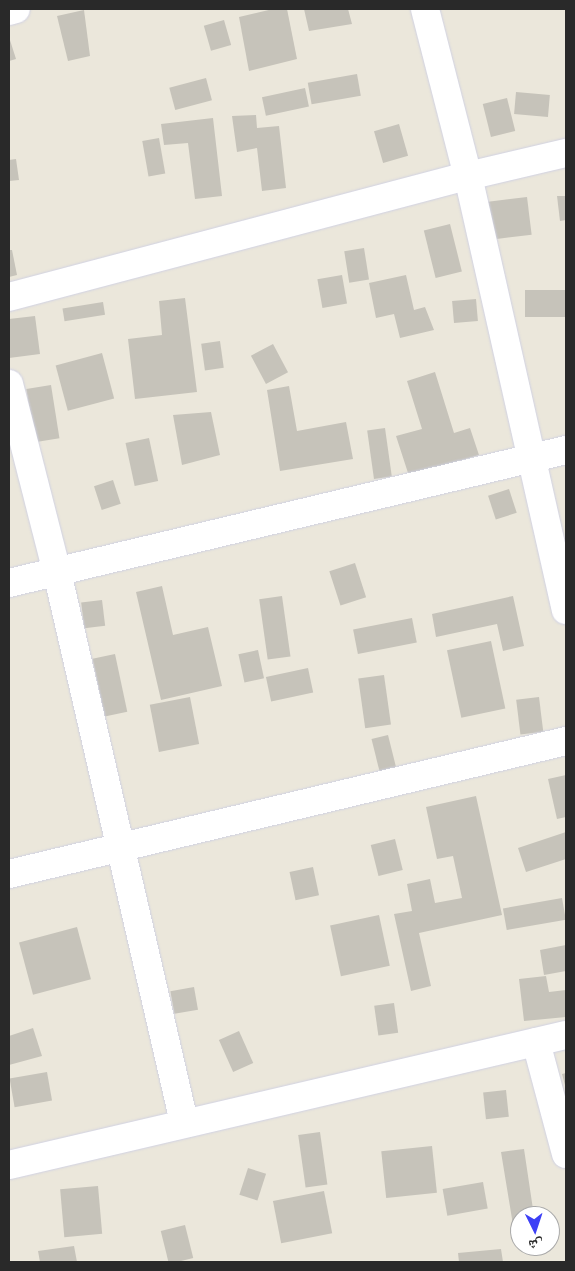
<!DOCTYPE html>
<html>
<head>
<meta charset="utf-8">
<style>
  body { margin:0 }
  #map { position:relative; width:575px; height:1271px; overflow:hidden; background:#ebe7db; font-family:"PT Sans","Noto Naskh Arabic",sans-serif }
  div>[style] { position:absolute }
  .building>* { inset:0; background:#c6c3ba; transform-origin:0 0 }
  .roads { filter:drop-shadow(0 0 1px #d0d1e2) drop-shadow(0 0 1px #d0d1e2) }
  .minor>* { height:28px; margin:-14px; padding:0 14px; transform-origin:14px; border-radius:14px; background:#fff }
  span { translate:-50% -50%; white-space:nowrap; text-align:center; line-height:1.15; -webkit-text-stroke:5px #fff; paint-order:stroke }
  .frame { position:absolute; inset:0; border:10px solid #292929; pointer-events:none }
  .north { position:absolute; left:510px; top:1206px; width:50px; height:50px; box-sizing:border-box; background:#fff; border:1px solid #a9a9a9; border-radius:50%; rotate:176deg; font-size:14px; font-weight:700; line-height:20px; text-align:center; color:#292929 }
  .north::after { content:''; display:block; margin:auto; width:18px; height:22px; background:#3d40f6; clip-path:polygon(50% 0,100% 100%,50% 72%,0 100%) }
</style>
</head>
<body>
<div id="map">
  <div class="building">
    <div style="clip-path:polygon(273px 9px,287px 9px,297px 59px,249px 71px,239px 17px)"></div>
    <div style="clip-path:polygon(304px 9px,348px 9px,352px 24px,309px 31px)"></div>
    <div style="clip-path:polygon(84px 10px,90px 56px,68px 61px,57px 16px)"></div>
    <div style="left:224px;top:20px;width:26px;height:21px;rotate:74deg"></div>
    <div style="clip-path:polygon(9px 37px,16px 59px,9px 61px)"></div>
    <div style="left:357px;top:74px;width:22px;height:50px;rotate:80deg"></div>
    <div style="left:206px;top:78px;width:23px;height:38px;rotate:75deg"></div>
    <div style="left:305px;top:88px;width:19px;height:44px;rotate:78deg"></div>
    <div style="left:516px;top:92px;width:34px;height:22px;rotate:5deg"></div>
    <div style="left:507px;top:98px;width:34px;height:25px;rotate:76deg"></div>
    <div style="clip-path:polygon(256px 115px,257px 128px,279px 126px,286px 188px,262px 191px,257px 148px,237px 152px,232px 116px)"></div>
    <div style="clip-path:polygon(213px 118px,222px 196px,195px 199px,188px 143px,164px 145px,161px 124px)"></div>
    <div style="left:399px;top:124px;width:33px;height:26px;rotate:74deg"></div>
    <div style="left:159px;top:138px;width:36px;height:17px;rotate:80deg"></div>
    <div style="clip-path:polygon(16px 159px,19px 180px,9px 181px,9px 160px)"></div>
    <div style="clip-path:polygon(557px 196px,566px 196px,566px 220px,560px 221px)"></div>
    <div style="left:527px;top:197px;width:38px;height:43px;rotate:83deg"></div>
    <div style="left:450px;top:224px;width:49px;height:27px;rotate:76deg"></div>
    <div style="left:364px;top:248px;width:32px;height:20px;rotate:81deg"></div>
    <div style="clip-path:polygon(9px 250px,12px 250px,17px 275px,9px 277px)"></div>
    <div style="left:342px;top:275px;width:29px;height:25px;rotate:80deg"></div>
    <div style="clip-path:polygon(406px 275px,414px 310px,425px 307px,434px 330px,400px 338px,394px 314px,376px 318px,369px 283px)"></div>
    <div style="left:566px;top:290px;width:27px;height:41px;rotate:90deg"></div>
    <div style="clip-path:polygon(185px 298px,197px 392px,135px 399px,128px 339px,162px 335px,159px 301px)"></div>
    <div style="left:476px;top:299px;width:22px;height:24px;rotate:85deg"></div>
    <div style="left:103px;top:302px;width:13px;height:41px;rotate:81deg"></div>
    <div style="clip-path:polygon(35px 316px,40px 354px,9px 358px,9px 319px)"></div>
    <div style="left:220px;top:341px;width:27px;height:19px;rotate:82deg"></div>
    <div style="left:273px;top:344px;width:32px;height:25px;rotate:62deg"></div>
    <div style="left:102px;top:353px;width:47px;height:48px;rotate:75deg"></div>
    <div style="clip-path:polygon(435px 372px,454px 433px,470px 428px,479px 455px,409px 476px,396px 436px,422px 429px,407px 381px)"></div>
    <div style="left:51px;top:385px;width:54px;height:25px;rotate:81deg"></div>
    <div style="clip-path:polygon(289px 386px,297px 431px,346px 422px,353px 459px,280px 471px,267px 390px)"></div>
    <div style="clip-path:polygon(211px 412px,220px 455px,182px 465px,173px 415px)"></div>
    <div style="left:385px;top:428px;width:49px;height:18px;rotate:82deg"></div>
    <div style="left:149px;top:438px;width:44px;height:24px;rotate:78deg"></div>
    <div style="left:113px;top:480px;width:25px;height:20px;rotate:72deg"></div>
    <div style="left:509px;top:489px;width:25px;height:22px;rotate:72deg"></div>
    <div style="left:355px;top:563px;width:36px;height:27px;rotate:72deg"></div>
    <div style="clip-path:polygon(162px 586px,173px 635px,208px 627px,222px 686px,161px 700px,136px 592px)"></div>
    <div style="left:282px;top:596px;width:61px;height:23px;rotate:82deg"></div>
    <div style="clip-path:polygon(513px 596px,524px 646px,503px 651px,497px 624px,436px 637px,432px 614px)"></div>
    <div style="left:102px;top:600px;width:26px;height:21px;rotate:83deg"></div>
    <div style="left:412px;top:618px;width:25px;height:60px;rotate:79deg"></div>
    <div style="left:491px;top:641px;width:69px;height:45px;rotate:78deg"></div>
    <div style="left:258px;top:650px;width:29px;height:20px;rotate:78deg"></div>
    <div style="left:115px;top:654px;width:59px;height:23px;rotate:78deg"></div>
    <div style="left:308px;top:668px;width:25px;height:43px;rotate:78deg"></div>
    <div style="left:384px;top:675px;width:50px;height:26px;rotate:82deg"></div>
    <div style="left:190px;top:697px;width:48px;height:41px;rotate:79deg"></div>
    <div style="left:539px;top:697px;width:35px;height:23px;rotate:83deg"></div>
    <div style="left:388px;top:735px;width:34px;height:17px;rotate:76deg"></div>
    <div style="clip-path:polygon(566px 775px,566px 817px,557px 819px,548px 779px)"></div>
    <div style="clip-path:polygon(476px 796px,502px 915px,419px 933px,431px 986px,411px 991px,394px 914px,412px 911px,407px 884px,430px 879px,435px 903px,462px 898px,453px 856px,437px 859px,426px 807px)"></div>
    <div style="clip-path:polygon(566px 832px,566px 859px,526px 872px,518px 848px)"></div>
    <div style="left:395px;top:839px;width:32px;height:25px;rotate:76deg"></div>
    <div style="left:313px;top:867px;width:29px;height:24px;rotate:78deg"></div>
    <div style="left:562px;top:898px;width:22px;height:60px;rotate:80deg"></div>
    <div style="left:379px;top:915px;width:52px;height:50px;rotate:78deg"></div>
    <div style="left:77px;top:927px;width:54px;height:60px;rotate:75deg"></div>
    <div style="clip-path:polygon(566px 945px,566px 971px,544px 975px,540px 950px)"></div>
    <div style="clip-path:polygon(546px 976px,549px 992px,566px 990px,566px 1017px,524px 1021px,519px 979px)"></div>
    <div style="left:194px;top:987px;width:23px;height:24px;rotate:80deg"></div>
    <div style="left:394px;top:1003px;width:30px;height:20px;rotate:82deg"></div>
    <div style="clip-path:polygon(33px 1028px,42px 1056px,9px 1065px,9px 1036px)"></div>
    <div style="left:239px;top:1031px;width:35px;height:22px;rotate:66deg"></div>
    <div style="left:47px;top:1072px;width:29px;height:38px;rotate:80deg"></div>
    <div style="clip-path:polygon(566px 1073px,566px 1089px,562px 1074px)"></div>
    <div style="left:506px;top:1090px;width:27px;height:23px;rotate:84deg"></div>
    <div style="left:320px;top:1132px;width:53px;height:22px;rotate:82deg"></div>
    <div style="left:432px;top:1146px;width:47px;height:51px;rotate:84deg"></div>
    <div style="clip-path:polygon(524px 1149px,534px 1216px,520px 1216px,520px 1224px,513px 1225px,501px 1152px)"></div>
    <div style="left:248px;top:1168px;width:19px;height:28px;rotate:18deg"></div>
    <div style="left:483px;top:1182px;width:27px;height:41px;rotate:80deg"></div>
    <div style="left:98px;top:1186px;width:48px;height:38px;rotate:85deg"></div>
    <div style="left:324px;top:1191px;width:43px;height:52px;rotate:79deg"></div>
    <div style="left:185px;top:1225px;width:34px;height:25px;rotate:76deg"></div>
    <div style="clip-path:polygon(74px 1246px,77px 1262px,40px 1262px,38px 1251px)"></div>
    <div style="clip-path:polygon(501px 1249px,503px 1262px,459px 1262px,458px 1253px)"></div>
  </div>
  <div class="roads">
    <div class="minor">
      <div style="left:425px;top:9px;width:172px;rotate:75.6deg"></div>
      <div style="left:468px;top:176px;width:445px;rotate:77.3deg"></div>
      <div style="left:9px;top:11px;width:7px;rotate:-16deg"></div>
      <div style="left:9px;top:297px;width:475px;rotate:-14.8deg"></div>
      <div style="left:468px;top:176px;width:101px;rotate:-13.2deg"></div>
      <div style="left:9px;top:384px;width:194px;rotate:75.7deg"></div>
      <div style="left:57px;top:572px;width:564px;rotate:77deg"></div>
      <div style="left:9px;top:583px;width:573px;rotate:-13.43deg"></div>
      <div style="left:9px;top:874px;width:573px;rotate:-13.43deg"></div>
      <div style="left:536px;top:1042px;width:116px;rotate:75deg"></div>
      <div style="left:9px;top:1165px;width:572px;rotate:-13.14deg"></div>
    </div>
  </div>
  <div class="frame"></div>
  <div class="north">ش</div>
</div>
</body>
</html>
